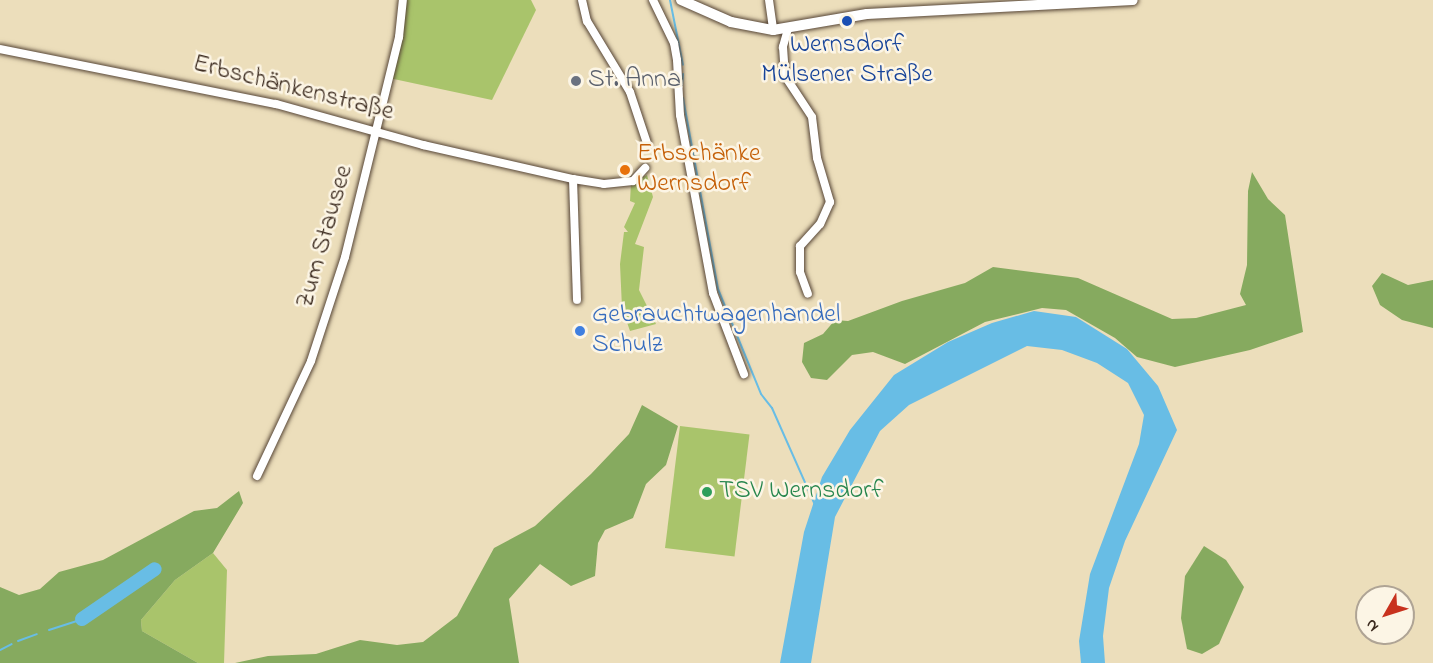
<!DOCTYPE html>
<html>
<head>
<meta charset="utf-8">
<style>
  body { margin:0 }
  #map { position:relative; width:1433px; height:663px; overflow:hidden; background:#ecdebb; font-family:"Indie Flower",sans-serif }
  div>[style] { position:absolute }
  .green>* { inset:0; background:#a9c46b; transform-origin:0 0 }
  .forest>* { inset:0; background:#86aa5f }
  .water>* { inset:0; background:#68bde5 }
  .stream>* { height:2px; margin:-1px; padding:0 1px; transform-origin:1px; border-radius:1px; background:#68bde5 }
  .river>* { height:14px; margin:-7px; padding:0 7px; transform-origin:7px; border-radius:7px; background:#68bde5 }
  .roads { filter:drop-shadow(0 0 2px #564536) drop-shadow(0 0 2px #564536) }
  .street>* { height:8px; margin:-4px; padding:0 4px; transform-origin:4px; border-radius:4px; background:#fff }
  .secondary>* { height:10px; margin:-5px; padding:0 5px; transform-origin:5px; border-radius:5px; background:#fff }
  .dots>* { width:16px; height:16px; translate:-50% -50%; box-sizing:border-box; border:3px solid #fcf5e5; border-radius:50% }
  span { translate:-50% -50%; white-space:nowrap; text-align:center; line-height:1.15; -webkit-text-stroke:5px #fcf5e5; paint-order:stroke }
  .transit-label { font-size:26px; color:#164399 }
  .worship-label { font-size:26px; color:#5b616d }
  .left { translate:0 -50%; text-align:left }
  .street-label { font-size:26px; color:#3b2a1e }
  .food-label { font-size:26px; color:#c56008 }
  .shop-label { font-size:26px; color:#366cbe }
  .leisure-label { font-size:26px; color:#27864d }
  .north { position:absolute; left:1355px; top:585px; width:60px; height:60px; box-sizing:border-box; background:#fcf5e5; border:2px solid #afa495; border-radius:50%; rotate:231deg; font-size:16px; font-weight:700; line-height:24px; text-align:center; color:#3b2a1e }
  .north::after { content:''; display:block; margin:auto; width:21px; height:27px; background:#c8321e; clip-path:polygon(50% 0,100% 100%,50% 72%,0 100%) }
</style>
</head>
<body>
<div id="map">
  <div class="green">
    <div style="clip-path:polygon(403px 0,531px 0,536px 10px,492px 100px,389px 78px)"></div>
    <div style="clip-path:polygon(647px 175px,653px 197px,635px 244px,644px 247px,639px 290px,656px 324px,630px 331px,622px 308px,620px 264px,624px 232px,628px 232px,624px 227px,635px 203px,630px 201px,631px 183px)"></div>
    <div style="left:680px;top:426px;width:70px;height:123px;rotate:7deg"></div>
    <div style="clip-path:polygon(213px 553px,227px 570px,224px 663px,198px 663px,142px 631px,141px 620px,175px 580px)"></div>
  </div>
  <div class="forest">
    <div style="clip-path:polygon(1252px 172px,1268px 199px,1285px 215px,1303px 332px,1250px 350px,1175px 367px,1137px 357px,1115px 338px,1066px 310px,1042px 308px,985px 322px,905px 364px,873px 352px,852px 355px,827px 380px,811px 378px,802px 362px,804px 343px,823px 334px,835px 320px,848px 321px,902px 301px,965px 283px,993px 267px,1078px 278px,1172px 319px,1196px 318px,1246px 305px,1240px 294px,1247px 265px,1248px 191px)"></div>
    <div style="clip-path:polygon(1382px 273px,1408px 285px,1433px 280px,1433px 328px,1402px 320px,1380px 305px,1372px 286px)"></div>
    <div style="clip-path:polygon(642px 405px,678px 426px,666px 465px,646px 484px,633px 518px,605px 530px,598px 543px,595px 576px,571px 586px,540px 564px,509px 599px,519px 663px,235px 663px,268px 656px,316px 654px,360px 640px,397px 645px,423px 642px,457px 616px,494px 548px,535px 526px,591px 474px,629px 434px)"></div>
    <div style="clip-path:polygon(239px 491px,243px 503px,213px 553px,175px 580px,141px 620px,142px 631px,198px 663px,0 663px,0 587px,19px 595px,40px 589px,59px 572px,103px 560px,194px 511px,217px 508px)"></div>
    <div style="clip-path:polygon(1204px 546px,1226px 560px,1244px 587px,1219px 644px,1202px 654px,1187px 649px,1181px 618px,1185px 576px)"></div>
  </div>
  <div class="water">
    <div style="clip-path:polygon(1034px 311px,1076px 317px,1127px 349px,1158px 386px,1177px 430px,1125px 541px,1109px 588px,1103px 636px,1105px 663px,1081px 663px,1079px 641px,1090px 574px,1139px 444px,1144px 415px,1128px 383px,1097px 363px,1062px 350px,1027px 346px,909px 405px,880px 431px,835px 517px,811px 663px,780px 663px,804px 532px,822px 477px,850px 430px,894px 375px,948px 342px,992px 323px)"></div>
  </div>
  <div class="stream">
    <div style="left:670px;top:0;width:66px;rotate:78.7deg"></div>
    <div style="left:682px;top:86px;width:12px;rotate:-85deg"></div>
    <div style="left:683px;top:98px;width:194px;rotate:79.6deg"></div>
    <div style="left:718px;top:289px;width:113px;rotate:67.7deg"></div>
    <div style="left:761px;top:394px;width:18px;rotate:52deg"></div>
    <div style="left:772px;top:408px;width:106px;rotate:66.1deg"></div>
    <div style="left:49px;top:630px;width:35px;rotate:-18deg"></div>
    <div style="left:18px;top:641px;width:20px;rotate:-20deg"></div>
    <div style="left:0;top:650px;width:13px;rotate:-27deg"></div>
  </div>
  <div class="river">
    <div style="left:82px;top:619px;width:88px;rotate:-34.4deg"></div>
  </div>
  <div class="roads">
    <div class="street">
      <div style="left:582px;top:0;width:22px;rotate:77deg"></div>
      <div style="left:587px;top:21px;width:83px;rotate:58.8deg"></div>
      <div style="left:630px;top:92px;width:54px;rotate:71.6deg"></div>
      <div style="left:653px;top:0;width:48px;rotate:64deg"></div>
      <div style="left:674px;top:43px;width:17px;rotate:80deg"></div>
      <div style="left:677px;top:60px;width:55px;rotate:86.9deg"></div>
      <div style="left:680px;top:115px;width:181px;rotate:79.5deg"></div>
      <div style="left:713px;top:293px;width:87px;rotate:69.1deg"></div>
      <div style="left:769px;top:0;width:30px;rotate:82deg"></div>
      <div style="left:788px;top:29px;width:19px;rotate:106deg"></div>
      <div style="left:783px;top:47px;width:29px;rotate:86deg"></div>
      <div style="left:785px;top:76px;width:49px;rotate:56.6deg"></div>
      <div style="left:812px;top:117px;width:41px;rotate:83deg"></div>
      <div style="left:817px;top:158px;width:46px;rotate:73.5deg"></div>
      <div style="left:830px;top:202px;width:24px;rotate:114deg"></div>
      <div style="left:820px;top:224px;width:30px;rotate:132deg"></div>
      <div style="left:800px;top:246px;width:26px;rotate:90deg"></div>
      <div style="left:800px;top:272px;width:23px;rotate:70deg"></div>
      <div style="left:0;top:49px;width:281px;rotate:11.3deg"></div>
      <div style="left:276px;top:104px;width:153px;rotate:15.6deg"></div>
      <div style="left:423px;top:145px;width:154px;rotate:12.8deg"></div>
      <div style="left:573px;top:179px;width:31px;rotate:9deg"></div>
      <div style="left:604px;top:184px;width:29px;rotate:-6deg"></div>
      <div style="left:633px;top:181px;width:18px;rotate:-47deg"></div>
      <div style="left:573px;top:179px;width:121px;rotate:88.1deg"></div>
      <div style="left:257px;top:476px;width:127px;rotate:-64.8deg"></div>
      <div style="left:311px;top:361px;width:109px;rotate:-71.9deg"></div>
      <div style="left:345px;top:257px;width:227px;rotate:-76.2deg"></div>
      <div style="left:399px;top:37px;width:37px;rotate:-84deg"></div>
    </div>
    <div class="secondary">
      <div style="left:681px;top:0;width:55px;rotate:23.7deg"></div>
      <div style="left:731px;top:22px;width:43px;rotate:10.8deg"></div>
      <div style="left:773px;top:30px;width:95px;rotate:-9.7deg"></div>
      <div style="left:867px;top:14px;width:266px;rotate:-3deg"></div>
    </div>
  </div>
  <div class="dots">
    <div style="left:847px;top:21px;background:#1a4fb4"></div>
    <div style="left:576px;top:81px;background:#6b7280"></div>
    <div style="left:625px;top:170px;background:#e8710a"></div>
    <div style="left:580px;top:331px;background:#3f7fe0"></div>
    <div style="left:707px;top:492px;background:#2e9e5b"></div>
  </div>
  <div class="transit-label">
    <span style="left:847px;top:61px">Wernsdorf<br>Mülsener Straße</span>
  </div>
  <div class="worship-label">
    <span class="left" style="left:588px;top:81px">St. Anna</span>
  </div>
  <div class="street-label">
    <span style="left:293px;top:89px;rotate:14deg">Erbschänkenstraße</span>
    <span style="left:326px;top:237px;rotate:-74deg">Zum Stausee</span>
  </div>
  <div class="food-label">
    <span class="left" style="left:637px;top:170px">Erbschänke<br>Wernsdorf</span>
  </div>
  <div class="shop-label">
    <span class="left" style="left:592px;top:331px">Gebrauchtwagenhandel<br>Schulz</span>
  </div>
  <div class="leisure-label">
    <span class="left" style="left:719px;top:492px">TSV Wernsdorf</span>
  </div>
  <div class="north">N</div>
</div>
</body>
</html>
